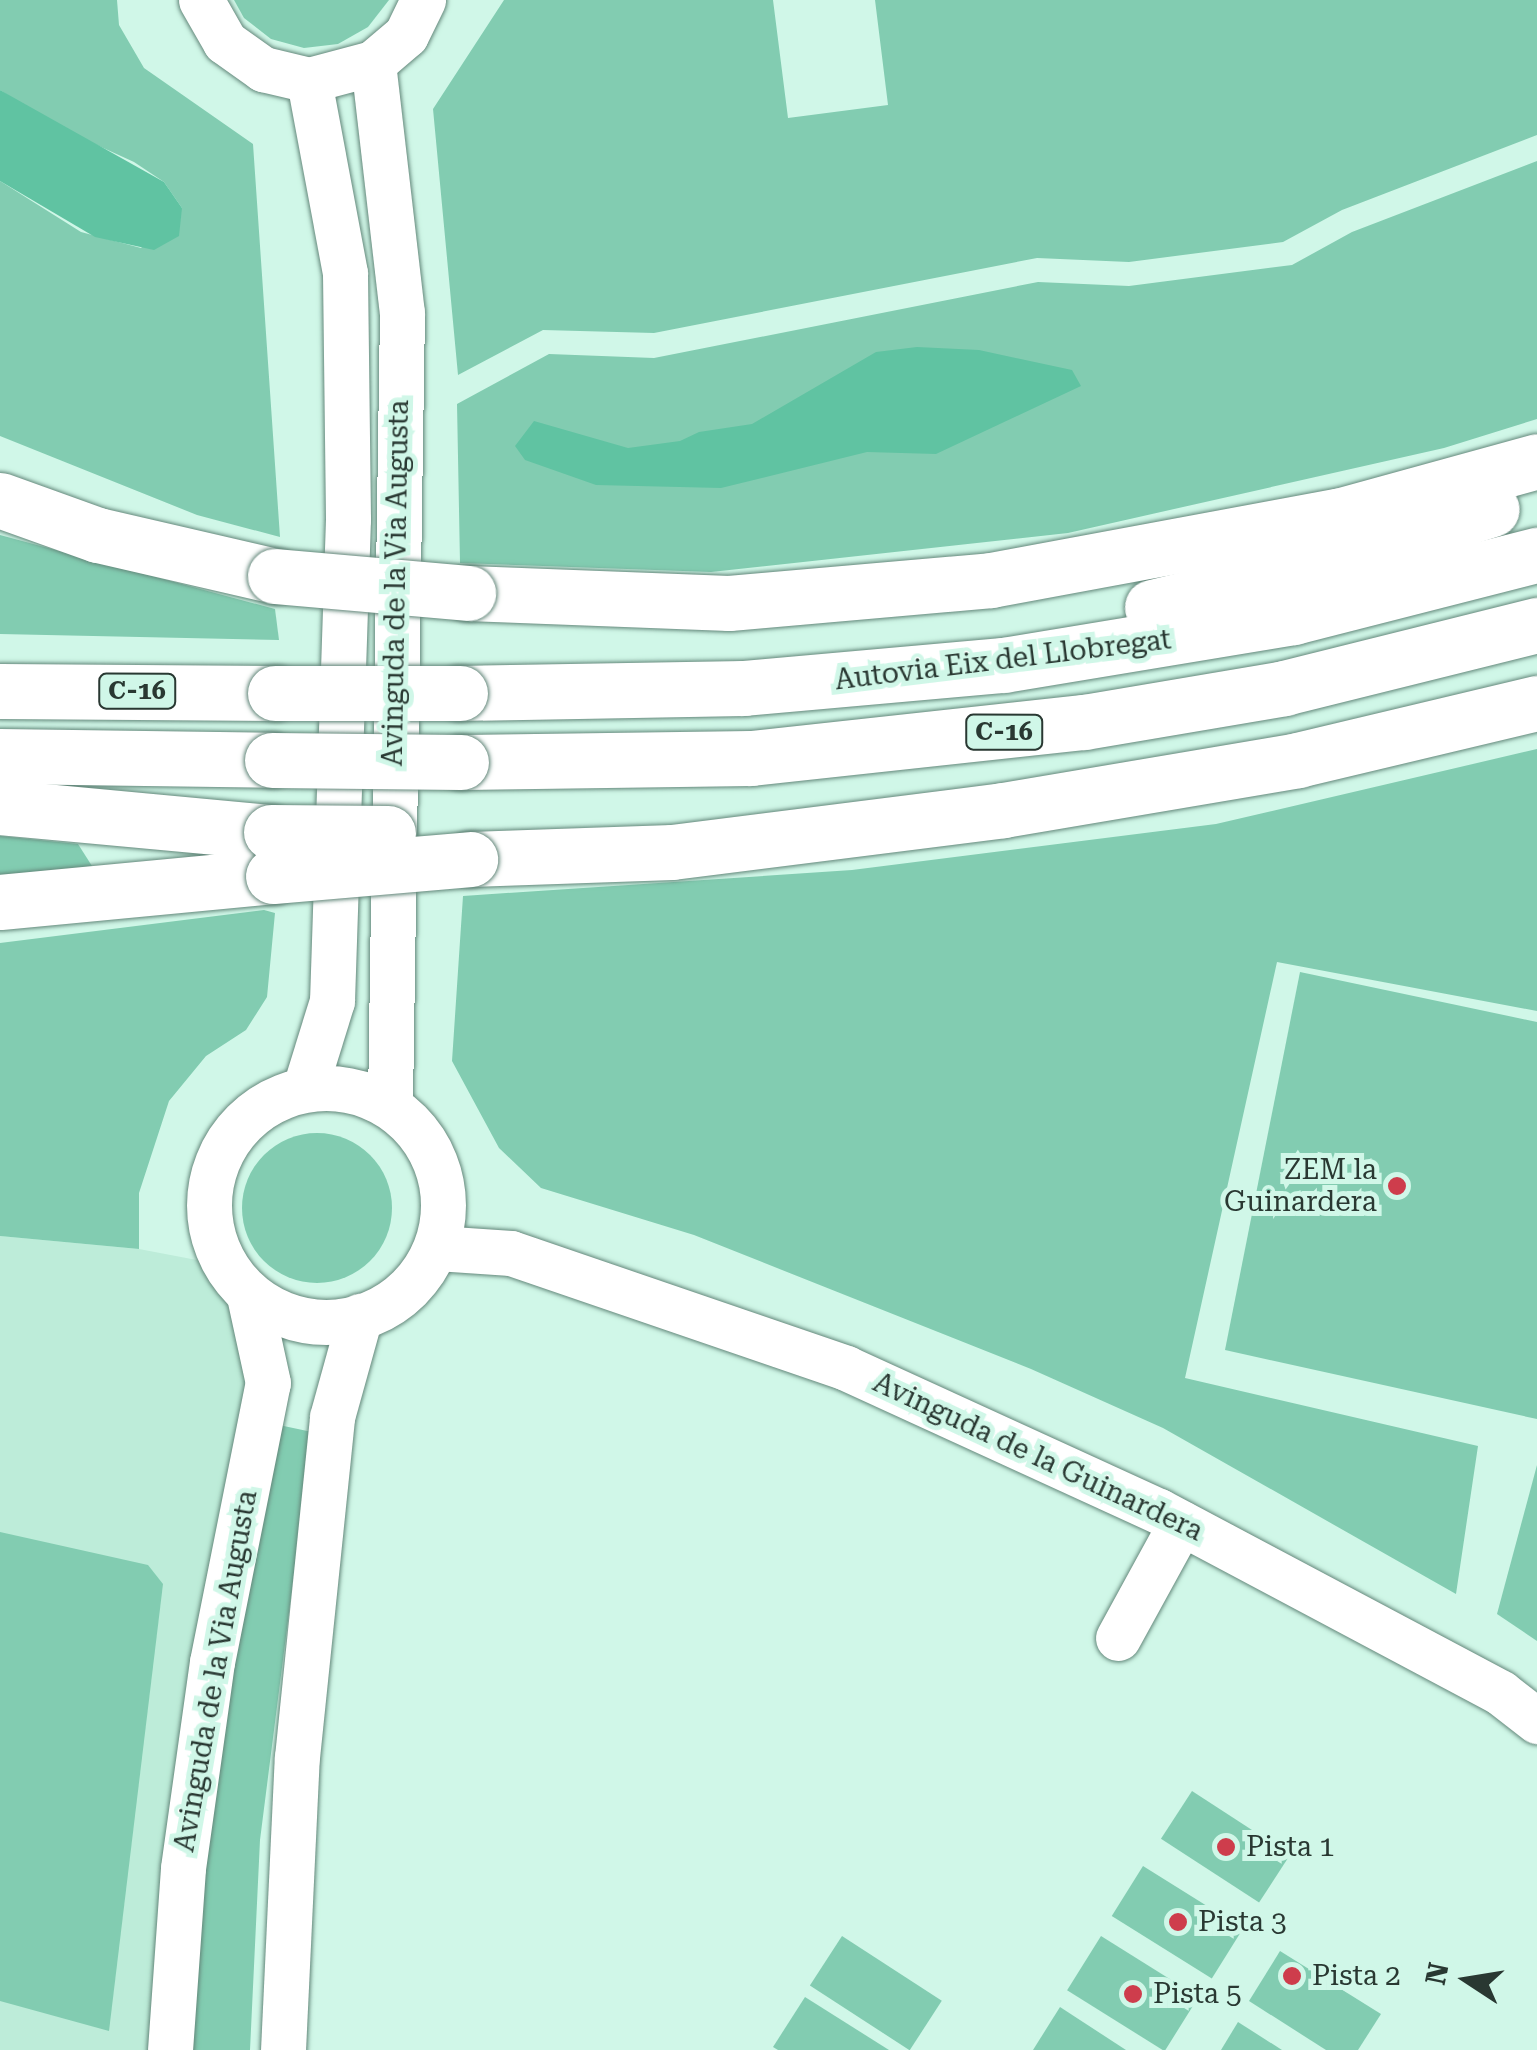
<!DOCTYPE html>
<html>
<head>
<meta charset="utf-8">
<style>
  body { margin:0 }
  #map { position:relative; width:1537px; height:2050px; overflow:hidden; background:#d0f7e8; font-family:"Roboto Serif",serif }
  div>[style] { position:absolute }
  .built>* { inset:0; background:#bdecd9 }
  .green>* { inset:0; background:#82ccb1; transform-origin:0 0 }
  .round { border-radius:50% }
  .forest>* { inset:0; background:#60c3a2 }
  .roads { filter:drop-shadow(0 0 2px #64887b) drop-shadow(0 0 2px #64887b) }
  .minor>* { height:45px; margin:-22.5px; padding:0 22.5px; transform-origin:22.5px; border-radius:22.5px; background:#fff }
  .minor>.ring { margin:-22.5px; padding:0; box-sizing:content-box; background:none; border:45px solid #fff; border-radius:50% }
  .highway>* { height:55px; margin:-27.5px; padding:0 27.5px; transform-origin:27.5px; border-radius:27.5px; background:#fff }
  .bridges { filter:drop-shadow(0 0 2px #64887b) drop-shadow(0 0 2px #64887b) }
  .highway-bridge>* { height:55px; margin:-27.5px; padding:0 27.5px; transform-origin:27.5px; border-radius:27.5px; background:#fff }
  .dots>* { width:28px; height:28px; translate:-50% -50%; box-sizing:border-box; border:5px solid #d0f7e8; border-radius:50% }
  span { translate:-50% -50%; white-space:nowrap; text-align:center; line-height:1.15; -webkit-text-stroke:10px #d0f7e8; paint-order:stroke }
  .shield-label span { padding:2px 8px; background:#d0f7e8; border:2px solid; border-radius:8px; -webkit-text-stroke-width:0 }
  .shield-label { font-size:25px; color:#293832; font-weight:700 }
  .street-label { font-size:28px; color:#293832 }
  .poi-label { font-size:28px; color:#293832 }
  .right { translate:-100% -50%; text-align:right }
  .left { translate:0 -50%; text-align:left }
  .north { position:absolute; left:1417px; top:1930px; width:100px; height:100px; -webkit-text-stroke:8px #d0f7e8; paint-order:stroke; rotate:282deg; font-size:28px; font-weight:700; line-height:40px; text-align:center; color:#293832 }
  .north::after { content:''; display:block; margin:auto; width:35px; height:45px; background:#293832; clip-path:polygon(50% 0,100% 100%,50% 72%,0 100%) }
</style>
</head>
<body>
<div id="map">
  <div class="built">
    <div style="clip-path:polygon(0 1236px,139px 1249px,223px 1265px,249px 1296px,268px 1383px,170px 2050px,0 2050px)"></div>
  </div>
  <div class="green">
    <div style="clip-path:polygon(0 0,117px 0,119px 25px,144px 68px,253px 144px,280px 537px,197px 515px,0 436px,0 181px,81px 232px,141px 248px,182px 208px,164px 182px,134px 162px,53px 125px,0 90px)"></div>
    <div style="clip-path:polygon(234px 0,389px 0,368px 27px,338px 44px,304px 48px,271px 39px,244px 18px)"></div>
    <div style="clip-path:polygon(504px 0,773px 0,788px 118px,888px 105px,875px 0,1537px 0,1537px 135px,1342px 210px,1283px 242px,1129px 262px,1037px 258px,654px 333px,543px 330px,458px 375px,433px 109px)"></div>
    <div style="clip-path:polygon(1537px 161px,1537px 419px,1444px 448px,1068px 533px,711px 572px,460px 563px,457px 404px,549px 354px,654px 358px,1038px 282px,1129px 286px,1292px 265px,1352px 232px)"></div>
    <div style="clip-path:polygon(0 535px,275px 609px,279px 640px,0 634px)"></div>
    <div style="clip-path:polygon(1537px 749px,1537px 1011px,1277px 962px,1185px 1378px,1478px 1446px,1456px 1594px,1163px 1428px,1031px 1369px,694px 1235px,541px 1188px,499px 1148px,452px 1061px,463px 896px,852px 870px,1216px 824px)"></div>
    <div style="clip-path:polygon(0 836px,78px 844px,92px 866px,0 882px)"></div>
    <div style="clip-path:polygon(264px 910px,275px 913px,267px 997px,246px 1030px,206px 1056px,169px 1101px,139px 1193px,139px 1249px,0 1236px,0 943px)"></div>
    <div style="clip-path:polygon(1300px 972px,1537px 1022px,1537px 1419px,1225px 1350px)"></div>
    <div class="round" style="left:242px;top:1133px;width:150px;height:150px"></div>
    <div style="clip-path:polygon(279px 1425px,312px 1432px,260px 1840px,250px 2050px,184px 2050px,218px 1723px)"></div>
    <div style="clip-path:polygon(1537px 1465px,1537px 1641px,1497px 1614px)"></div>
    <div style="clip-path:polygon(0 1532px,148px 1565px,163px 1584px,109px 2031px,0 2001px)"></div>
    <div style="left:1192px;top:1791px;width:117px;height:57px;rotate:33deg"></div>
    <div style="left:1143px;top:1866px;width:118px;height:59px;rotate:32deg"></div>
    <div style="left:842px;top:1936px;width:119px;height:59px;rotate:33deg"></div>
    <div style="left:1101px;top:1936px;width:115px;height:64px;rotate:32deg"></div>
    <div style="clip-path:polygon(1280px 1951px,1381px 2014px,1358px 2050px,1326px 2050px,1249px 2001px)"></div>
    <div style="clip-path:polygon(805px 1997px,889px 2050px,778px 2050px,773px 2047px)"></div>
    <div style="clip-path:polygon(1060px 2007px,1126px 2050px,1033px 2050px)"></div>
    <div style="clip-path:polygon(1238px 2022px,1282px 2050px,1221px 2050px)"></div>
  </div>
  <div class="forest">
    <div style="clip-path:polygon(0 90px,164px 182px,182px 208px,179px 236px,154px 250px,95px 237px,0 181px)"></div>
    <div style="clip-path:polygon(917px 347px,979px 350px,1072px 370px,1081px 386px,936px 454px,867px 452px,721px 488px,596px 485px,525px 460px,515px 446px,534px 421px,628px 448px,680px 441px,699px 432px,752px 424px,876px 352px)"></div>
  </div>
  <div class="roads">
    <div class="minor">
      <div style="left:201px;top:0;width:48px;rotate:60.3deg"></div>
      <div style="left:225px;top:42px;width:47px;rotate:35.4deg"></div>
      <div style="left:263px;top:69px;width:47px;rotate:13.4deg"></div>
      <div style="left:309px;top:80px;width:66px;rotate:-14.9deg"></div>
      <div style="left:373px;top:63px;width:43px;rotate:-40.3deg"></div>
      <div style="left:406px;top:35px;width:39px;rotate:-64deg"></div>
      <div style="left:373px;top:63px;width:251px;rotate:83.4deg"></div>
      <div style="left:402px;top:312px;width:793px;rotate:90.87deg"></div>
      <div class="ring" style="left:209px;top:1088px;width:189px;height:189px"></div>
      <div style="left:305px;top:1088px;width:91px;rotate:-72.8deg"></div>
      <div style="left:332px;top:1001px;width:482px;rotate:-88.1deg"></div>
      <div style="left:348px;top:519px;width:246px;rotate:-90.7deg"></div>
      <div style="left:345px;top:273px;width:196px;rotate:-100.6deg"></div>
      <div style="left:437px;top:1248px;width:74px;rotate:3.9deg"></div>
      <div style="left:511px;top:1253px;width:354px;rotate:18.9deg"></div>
      <div style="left:846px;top:1368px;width:344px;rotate:24.6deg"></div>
      <div style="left:1159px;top:1511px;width:387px;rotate:28deg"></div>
      <div style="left:1501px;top:1693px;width:46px;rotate:37.9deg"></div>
      <div style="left:1118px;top:1638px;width:131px;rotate:-61.3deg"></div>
      <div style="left:170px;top:2050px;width:182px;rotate:-85.9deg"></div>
      <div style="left:183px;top:1868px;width:208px;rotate:-82deg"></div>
      <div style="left:212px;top:1662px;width:285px;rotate:-78.7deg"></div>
      <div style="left:268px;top:1383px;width:89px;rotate:-102.3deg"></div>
      <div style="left:283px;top:2050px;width:293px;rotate:-87.3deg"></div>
      <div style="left:297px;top:1757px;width:342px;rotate:-84.1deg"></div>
      <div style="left:332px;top:1417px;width:105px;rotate:-74.5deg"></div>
    </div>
    <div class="highway">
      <div style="left:0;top:500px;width:104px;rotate:19.7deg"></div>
      <div style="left:98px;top:535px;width:182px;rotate:13deg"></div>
      <div style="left:468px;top:593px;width:261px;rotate:2.2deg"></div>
      <div style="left:729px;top:603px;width:263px;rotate:-5deg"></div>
      <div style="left:991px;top:580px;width:353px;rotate:-10.5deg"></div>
      <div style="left:1338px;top:516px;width:206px;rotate:-15.4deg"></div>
      <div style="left:1152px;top:607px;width:133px;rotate:-13.5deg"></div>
      <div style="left:1281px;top:576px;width:221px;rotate:-17.6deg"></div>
      <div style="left:0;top:691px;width:275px;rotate:0.4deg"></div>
      <div style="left:460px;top:693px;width:284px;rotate:-1deg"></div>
      <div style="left:744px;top:688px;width:261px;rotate:-5.1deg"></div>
      <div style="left:1004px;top:665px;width:293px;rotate:-9.4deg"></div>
      <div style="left:1293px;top:617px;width:252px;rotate:-14.3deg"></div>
      <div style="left:0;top:756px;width:272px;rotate:0.8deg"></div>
      <div style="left:461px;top:762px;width:290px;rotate:-0.8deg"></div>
      <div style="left:751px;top:758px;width:335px;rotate:-6.2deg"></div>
      <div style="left:1084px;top:722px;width:203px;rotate:-9.6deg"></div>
      <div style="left:1284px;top:688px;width:261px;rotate:-14deg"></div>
      <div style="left:0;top:807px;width:272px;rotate:5.3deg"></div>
      <div style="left:470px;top:859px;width:202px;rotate:-2deg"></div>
      <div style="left:672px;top:852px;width:334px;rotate:-7.2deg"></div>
      <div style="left:1003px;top:810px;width:299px;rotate:-9.6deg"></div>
      <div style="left:1298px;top:760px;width:246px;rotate:-13.4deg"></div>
      <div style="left:0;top:902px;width:274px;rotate:-5.4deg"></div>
    </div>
  </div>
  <div class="bridges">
    <div class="highway-bridge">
      <div style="left:275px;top:576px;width:194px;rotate:5deg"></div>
      <div style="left:275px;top:693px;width:185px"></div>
      <div style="left:272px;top:760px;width:189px;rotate:0.6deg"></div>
      <div style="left:271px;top:832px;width:117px;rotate:0.5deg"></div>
      <div style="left:273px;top:876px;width:198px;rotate:-4.9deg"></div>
    </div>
  </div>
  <div class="dots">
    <div style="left:1397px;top:1186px;background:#ce3d4c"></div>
    <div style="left:1226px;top:1847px;background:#ce3d4c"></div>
    <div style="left:1178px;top:1922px;background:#ce3d4c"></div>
    <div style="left:1292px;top:1976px;background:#ce3d4c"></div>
    <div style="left:1133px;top:1994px;background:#ce3d4c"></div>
  </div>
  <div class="shield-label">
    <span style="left:137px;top:691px">C-16</span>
    <span style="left:1004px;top:732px">C-16</span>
  </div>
  <div class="street-label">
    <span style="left:396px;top:583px;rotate:-89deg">Avinguda de la Via Augusta</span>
    <span style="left:1003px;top:660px;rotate:-7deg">Autovia Eix del Llobregat</span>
    <span style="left:1038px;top:1457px;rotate:25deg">Avinguda de la Guinardera</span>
    <span style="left:216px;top:1671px;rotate:-80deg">Avinguda de la Via Augusta</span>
  </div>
  <div class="poi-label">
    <span class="right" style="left:1377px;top:1186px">ZEM la<br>Guinardera</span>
    <span class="left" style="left:1246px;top:1847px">Pista 1</span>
    <span class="left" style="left:1198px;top:1922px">Pista 3</span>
    <span class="left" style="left:1312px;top:1976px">Pista 2</span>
    <span class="left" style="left:1153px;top:1994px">Pista 5</span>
  </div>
  <div class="north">N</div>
</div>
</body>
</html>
